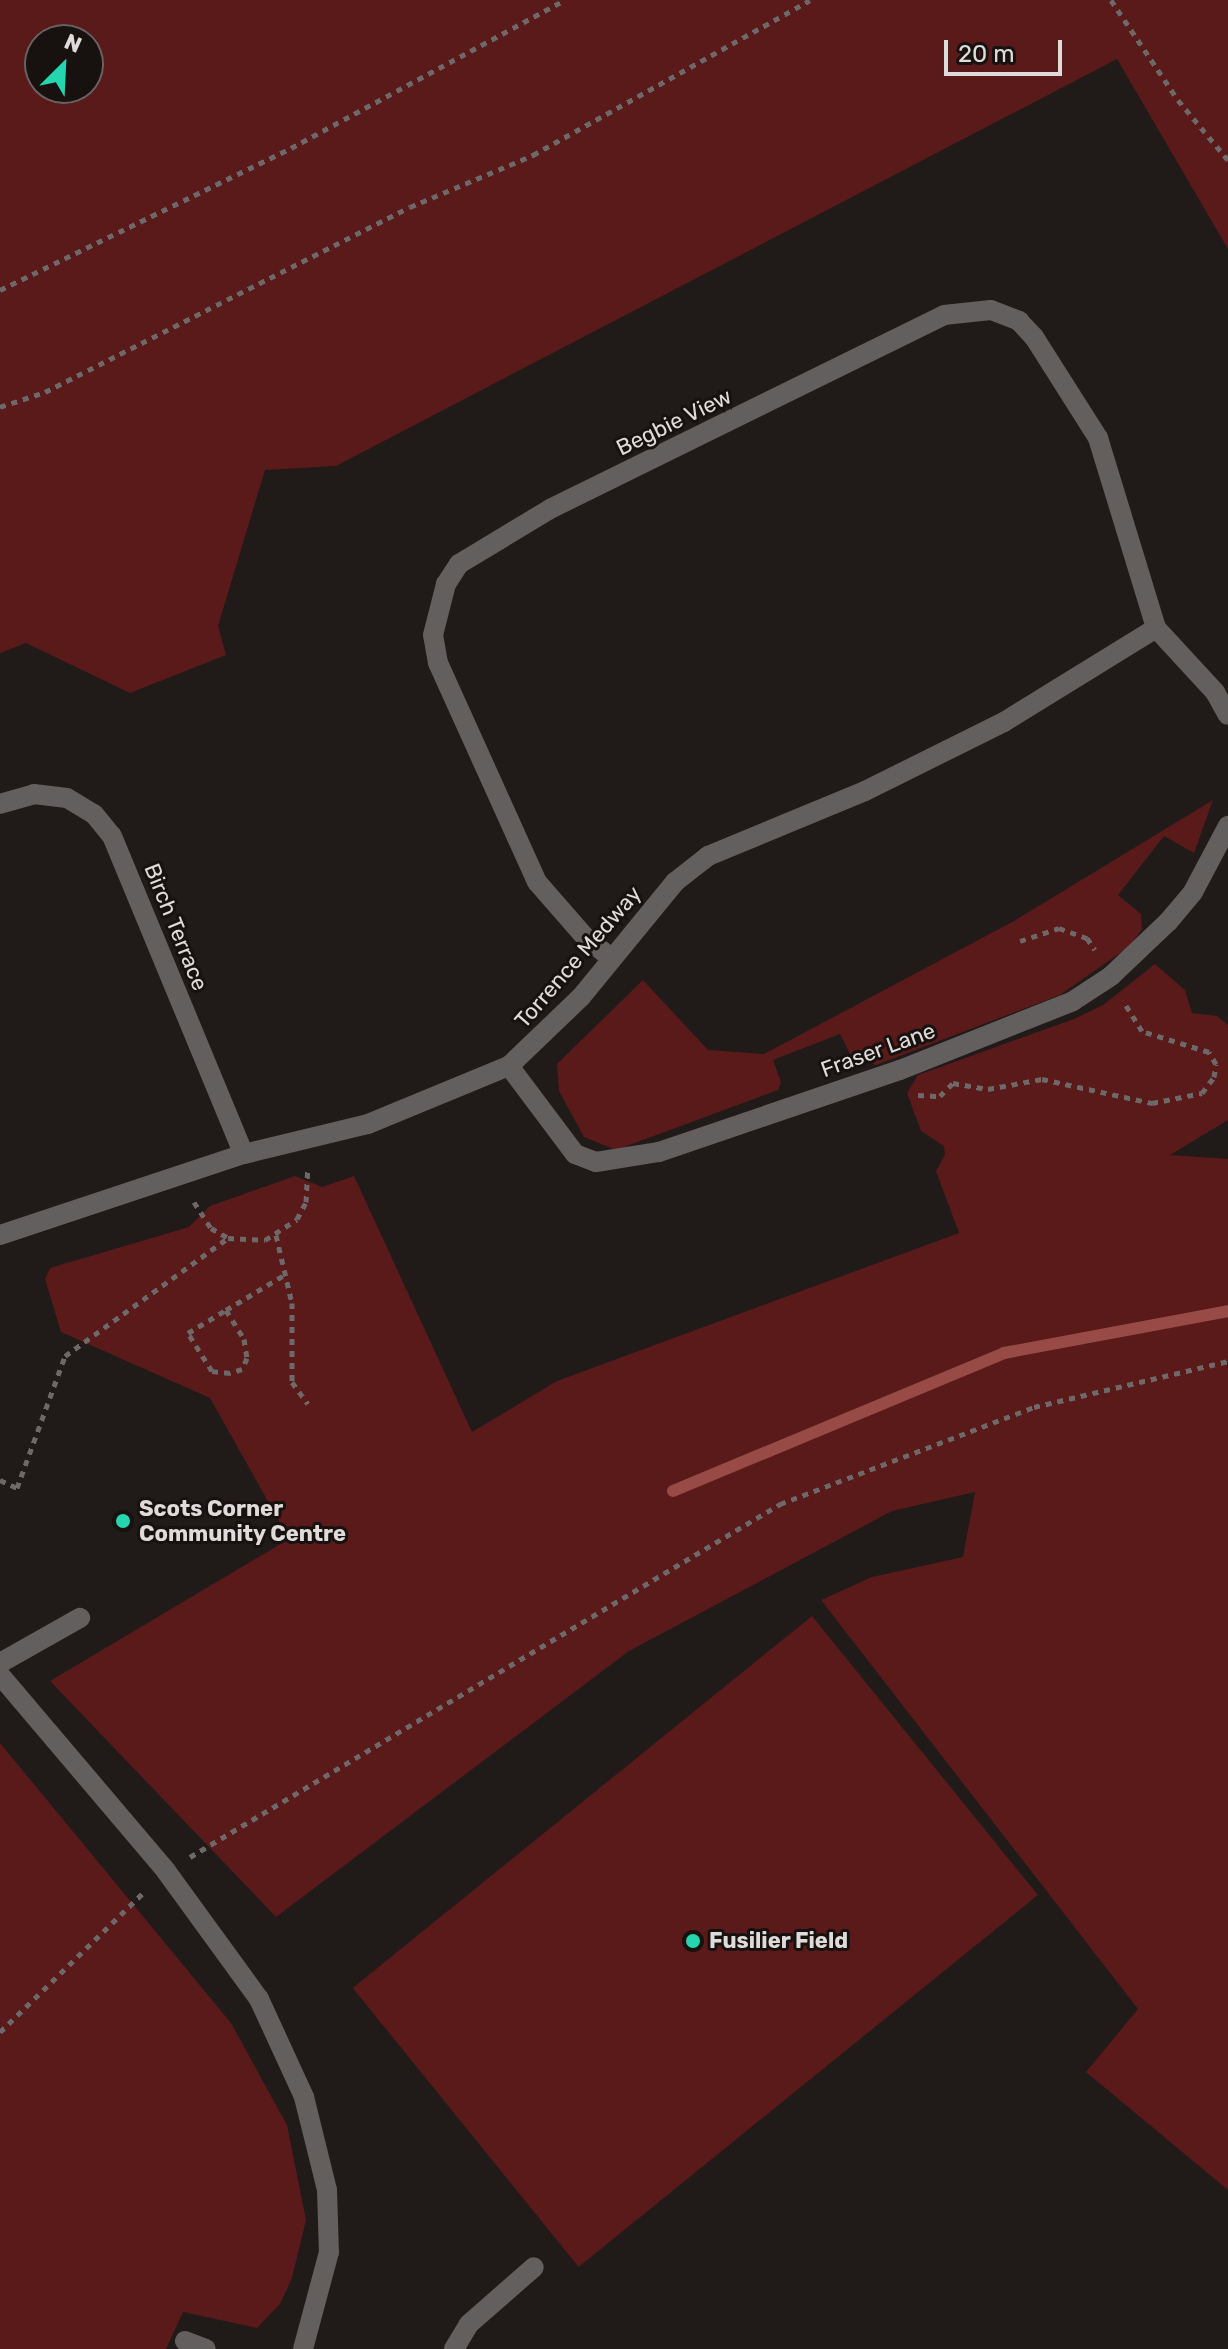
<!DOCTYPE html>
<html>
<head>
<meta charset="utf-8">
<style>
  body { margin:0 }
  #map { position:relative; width:1228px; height:2349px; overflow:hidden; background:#201a19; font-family:Rubik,sans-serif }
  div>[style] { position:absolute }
  .green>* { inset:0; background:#591a19; transform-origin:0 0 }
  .stream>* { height:12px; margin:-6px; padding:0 6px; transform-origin:6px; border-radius:6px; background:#974a46 }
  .path>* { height:5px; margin-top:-2.5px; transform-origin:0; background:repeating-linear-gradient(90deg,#6e6868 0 6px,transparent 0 12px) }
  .lane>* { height:20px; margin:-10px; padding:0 10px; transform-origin:10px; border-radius:10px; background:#625f5e }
  .street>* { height:20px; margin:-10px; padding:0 10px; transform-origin:10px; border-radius:10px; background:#625f5e }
  .dots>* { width:22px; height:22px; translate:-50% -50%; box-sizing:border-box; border:4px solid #171110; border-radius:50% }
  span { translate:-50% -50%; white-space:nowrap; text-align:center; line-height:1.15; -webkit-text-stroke:6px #171110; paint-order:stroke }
  .street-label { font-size:22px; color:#e0dbdb }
  .poi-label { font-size:22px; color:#e0dbdb; font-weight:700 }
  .left { translate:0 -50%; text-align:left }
  .north { position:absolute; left:24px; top:24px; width:80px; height:80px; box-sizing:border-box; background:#171110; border:2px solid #676261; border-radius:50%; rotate:24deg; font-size:22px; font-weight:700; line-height:32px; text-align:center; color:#e0dbdb }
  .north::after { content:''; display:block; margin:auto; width:28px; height:36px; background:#25d5ae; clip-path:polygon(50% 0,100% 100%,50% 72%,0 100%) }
  .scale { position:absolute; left:944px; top:40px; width:118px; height:36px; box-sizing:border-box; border:4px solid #e0dbdb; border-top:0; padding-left:10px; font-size:24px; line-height:28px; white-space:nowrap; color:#e0dbdb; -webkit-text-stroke:6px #171110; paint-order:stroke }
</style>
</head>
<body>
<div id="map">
  <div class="green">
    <div style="clip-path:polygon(evenodd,0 0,1228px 0,1228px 249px,1117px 59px,336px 466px,265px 470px,218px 626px,226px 655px,130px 693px,26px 643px,0 653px,0 0,40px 40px,88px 40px,88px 88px,40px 88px,40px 40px)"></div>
    <div style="clip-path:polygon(1213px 800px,1194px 853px,1164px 836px,1118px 895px,1141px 914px,1142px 929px,1130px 946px,1060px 995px,876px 1065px,851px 1056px,840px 1034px,773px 1060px,781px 1082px,778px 1090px,616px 1150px,584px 1137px,559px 1091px,557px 1064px,643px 980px,708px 1050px,764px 1054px,1014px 921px)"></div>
    <div style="clip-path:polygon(1155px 964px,1185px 990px,1192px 1013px,1217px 1016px,1228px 1025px,1228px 1120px,1170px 1155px,1228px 1159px,1228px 2190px,1086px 2072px,1138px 2009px,821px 1600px,872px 1577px,963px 1557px,975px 1492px,892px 1511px,629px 1651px,276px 1917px,50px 1681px,289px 1539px,210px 1398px,61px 1332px,45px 1279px,50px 1268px,189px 1227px,210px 1206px,295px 1176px,322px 1187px,354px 1176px,472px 1432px,557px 1381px,959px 1233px,936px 1171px,945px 1155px,944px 1146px,921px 1131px,907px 1093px,918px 1075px,1074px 1019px,1103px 1005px)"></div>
    <div style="left:812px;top:1616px;width:359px;height:591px;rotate:51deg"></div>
    <div style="clip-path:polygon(0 1743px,231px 2023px,287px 2125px,306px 2220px,292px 2278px,280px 2304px,257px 2328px,183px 2312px,166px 2349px,0 2349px)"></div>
  </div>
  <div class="stream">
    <div style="left:673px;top:1491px;width:359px;rotate:-22.6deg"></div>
    <div style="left:1004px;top:1353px;width:228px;rotate:-10.6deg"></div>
  </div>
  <div class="path">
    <div style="left:1111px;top:0;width:120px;rotate:56.2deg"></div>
    <div style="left:1178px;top:100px;width:78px;rotate:50.2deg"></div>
    <div style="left:0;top:290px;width:324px;rotate:-26deg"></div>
    <div style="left:291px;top:148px;width:311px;rotate:-28.4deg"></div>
    <div style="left:0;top:407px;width:47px;rotate:-18.4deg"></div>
    <div style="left:45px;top:392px;width:409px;rotate:-26.9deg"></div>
    <div style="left:410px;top:207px;width:134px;rotate:-22.9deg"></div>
    <div style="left:533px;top:155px;width:317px;rotate:-29.2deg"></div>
    <div style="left:1020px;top:941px;width:41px;rotate:-18.4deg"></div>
    <div style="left:1059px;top:928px;width:30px;rotate:20deg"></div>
    <div style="left:1087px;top:938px;width:14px;rotate:56deg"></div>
    <div style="left:918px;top:1095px;width:22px;rotate:3deg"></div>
    <div style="left:940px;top:1096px;width:18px;rotate:-45deg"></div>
    <div style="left:953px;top:1083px;width:36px;rotate:10deg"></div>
    <div style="left:988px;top:1089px;width:55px;rotate:-10.5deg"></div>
    <div style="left:1042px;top:1079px;width:113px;rotate:12.3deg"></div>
    <div style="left:1152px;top:1103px;width:51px;rotate:-11.3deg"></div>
    <div style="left:1202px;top:1093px;width:20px;rotate:-53deg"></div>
    <div style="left:1214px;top:1077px;width:13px;rotate:-81deg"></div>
    <div style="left:1216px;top:1064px;width:14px;rotate:-120deg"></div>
    <div style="left:1209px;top:1052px;width:70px;rotate:-162.6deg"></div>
    <div style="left:1142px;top:1031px;width:36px;rotate:-122deg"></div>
    <div style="left:194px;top:1202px;width:31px;rotate:57deg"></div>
    <div style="left:211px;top:1228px;width:20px;rotate:30deg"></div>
    <div style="left:228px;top:1238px;width:37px;rotate:3deg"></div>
    <div style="left:265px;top:1240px;width:38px;rotate:-33deg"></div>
    <div style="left:297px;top:1219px;width:19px;rotate:-62deg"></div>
    <div style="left:306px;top:1202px;width:35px;rotate:-87deg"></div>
    <div style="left:276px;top:1235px;width:70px;rotate:76.8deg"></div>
    <div style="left:292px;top:1303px;width:79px;rotate:90deg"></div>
    <div style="left:292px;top:1382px;width:27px;rotate:54deg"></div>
    <div style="left:226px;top:1310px;width:34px;rotate:58deg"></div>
    <div style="left:244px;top:1339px;width:19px;rotate:81deg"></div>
    <div style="left:247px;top:1358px;width:12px;rotate:114deg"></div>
    <div style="left:242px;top:1369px;width:13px;rotate:162deg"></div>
    <div style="left:230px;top:1373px;width:18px;rotate:-174deg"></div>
    <div style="left:212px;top:1371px;width:45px;rotate:-122.3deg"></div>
    <div style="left:188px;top:1333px;width:44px;rotate:-31.2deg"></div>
    <div style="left:226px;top:1310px;width:70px;rotate:-31deg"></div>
    <div style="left:0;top:1480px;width:19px;rotate:25deg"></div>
    <div style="left:17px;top:1488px;width:140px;rotate:-70deg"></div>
    <div style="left:65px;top:1356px;width:201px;rotate:-35.9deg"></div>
    <div style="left:190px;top:1857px;width:688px;rotate:-30.89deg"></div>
    <div style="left:780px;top:1504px;width:272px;rotate:-20.9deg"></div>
    <div style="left:1034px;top:1407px;width:199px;rotate:-13.3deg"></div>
    <div style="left:0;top:2032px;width:201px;rotate:-44.2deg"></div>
  </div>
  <div class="lane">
    <div style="left:0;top:1663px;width:92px;rotate:-29.4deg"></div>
    <div style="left:185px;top:2341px;width:22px;rotate:21deg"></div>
    <div style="left:454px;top:2349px;width:29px;rotate:-59deg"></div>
    <div style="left:469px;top:2324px;width:86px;rotate:-41.2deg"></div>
  </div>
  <div class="street">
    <div style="left:0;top:804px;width:35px;rotate:-16deg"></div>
    <div style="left:34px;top:794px;width:33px;rotate:7deg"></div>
    <div style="left:67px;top:798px;width:31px;rotate:31deg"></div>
    <div style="left:94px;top:814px;width:28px;rotate:51deg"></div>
    <div style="left:112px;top:836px;width:344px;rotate:67.5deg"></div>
    <div style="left:611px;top:958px;width:33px;rotate:-141deg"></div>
    <div style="left:585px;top:937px;width:73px;rotate:-131.1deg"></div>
    <div style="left:537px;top:882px;width:240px;rotate:-114.3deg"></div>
    <div style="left:438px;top:663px;width:28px;rotate:-100deg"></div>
    <div style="left:433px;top:635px;width:53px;rotate:-75.7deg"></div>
    <div style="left:446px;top:584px;width:24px;rotate:-57deg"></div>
    <div style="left:459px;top:564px;width:106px;rotate:-31.1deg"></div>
    <div style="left:550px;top:509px;width:439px;rotate:-26.2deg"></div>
    <div style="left:944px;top:315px;width:47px;rotate:-6.1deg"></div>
    <div style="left:991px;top:310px;width:30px;rotate:21deg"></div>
    <div style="left:1019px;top:321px;width:22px;rotate:47deg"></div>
    <div style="left:1034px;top:337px;width:120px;rotate:57.6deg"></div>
    <div style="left:1098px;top:438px;width:199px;rotate:73deg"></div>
    <div style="left:1156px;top:628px;width:87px;rotate:47.3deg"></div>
    <div style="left:1215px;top:692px;width:26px;rotate:61deg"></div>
    <div style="left:509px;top:1066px;width:110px;rotate:53.1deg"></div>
    <div style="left:575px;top:1154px;width:22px;rotate:21deg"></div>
    <div style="left:596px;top:1162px;width:64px;rotate:-9deg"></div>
    <div style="left:659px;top:1152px;width:255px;rotate:-18.8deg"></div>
    <div style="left:900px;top:1070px;width:186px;rotate:-21.7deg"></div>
    <div style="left:1073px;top:1001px;width:45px;rotate:-33.3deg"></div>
    <div style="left:1111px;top:976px;width:79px;rotate:-43.5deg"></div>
    <div style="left:1168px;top:922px;width:39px;rotate:-50deg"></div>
    <div style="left:1193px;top:892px;width:75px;rotate:-62.1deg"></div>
    <div style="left:0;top:1235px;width:257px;rotate:-18.4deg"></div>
    <div style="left:244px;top:1154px;width:128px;rotate:-13.6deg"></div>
    <div style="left:368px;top:1124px;width:152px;rotate:-22.4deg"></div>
    <div style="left:509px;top:1066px;width:100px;rotate:-43.8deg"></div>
    <div style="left:581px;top:997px;width:149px;rotate:-50.7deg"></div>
    <div style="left:675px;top:882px;width:42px;rotate:-38.2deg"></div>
    <div style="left:708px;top:856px;width:170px;rotate:-22.5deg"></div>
    <div style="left:865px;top:791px;width:155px;rotate:-26.4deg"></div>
    <div style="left:1004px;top:722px;width:179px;rotate:-31.7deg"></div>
    <div style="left:0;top:1675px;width:257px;rotate:49.7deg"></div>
    <div style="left:166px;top:1871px;width:158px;rotate:54deg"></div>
    <div style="left:259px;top:1999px;width:108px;rotate:65.3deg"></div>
    <div style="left:304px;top:2097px;width:96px;rotate:76.1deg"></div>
    <div style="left:327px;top:2190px;width:62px;rotate:88.2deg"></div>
    <div style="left:329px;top:2252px;width:100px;rotate:105deg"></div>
  </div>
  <div class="dots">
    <div style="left:123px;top:1521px;background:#25d5ae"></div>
    <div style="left:693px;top:1941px;background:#25d5ae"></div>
  </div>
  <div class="street-label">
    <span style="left:674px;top:422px;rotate:-26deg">Begbie View</span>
    <span style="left:176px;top:927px;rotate:68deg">Birch Terrace</span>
    <span style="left:578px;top:957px;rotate:-49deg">Torrence Medway</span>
    <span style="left:878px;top:1050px;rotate:-20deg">Fraser Lane</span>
  </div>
  <div class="poi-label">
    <span class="left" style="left:139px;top:1521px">Scots Corner<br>Community Centre</span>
    <span class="left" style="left:709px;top:1941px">Fusilier Field</span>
  </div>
  <div class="north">N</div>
  <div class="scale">20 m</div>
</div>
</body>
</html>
